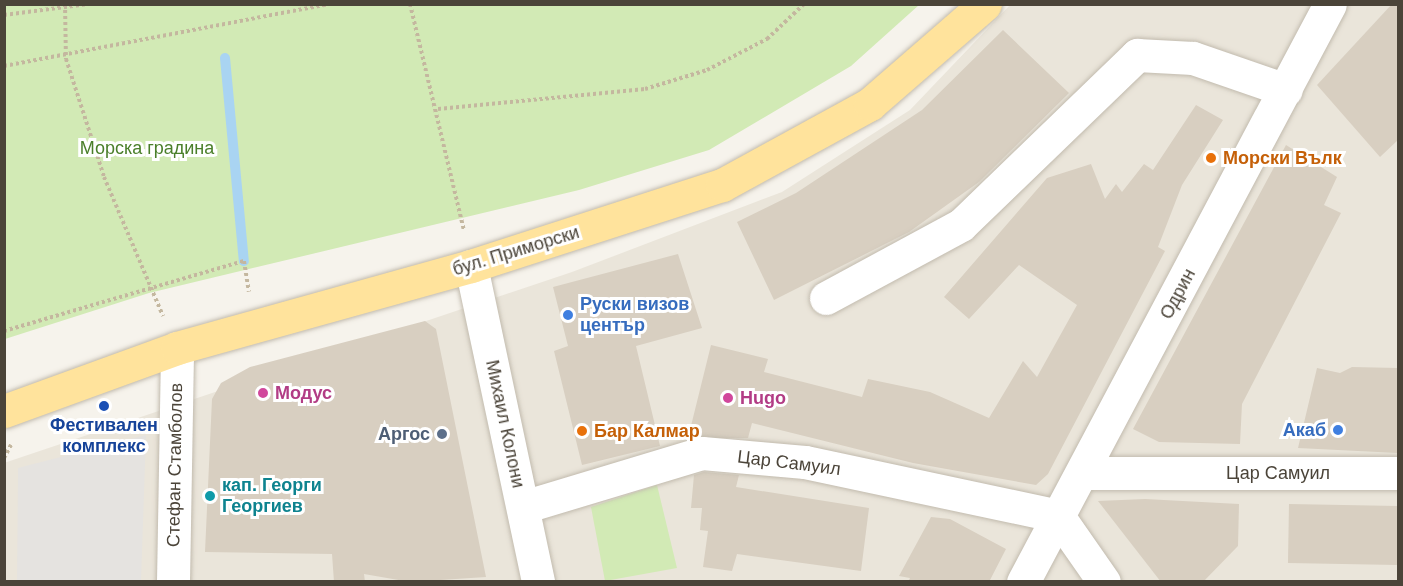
<!DOCTYPE html>
<html>
<head>
<meta charset="utf-8">
<style>
  body { margin:0 }
  #map { position:relative; width:1403px; height:586px; overflow:hidden; background:#f6f3ec; font-family:Helvetica,sans-serif }
  div>[style] { position:absolute }
  .residential>* { inset:0; background:#eae5da }
  .green>* { inset:0; background:#d2eab5 }
  .parking>* { inset:0; background:#e5e3e0 }
  .stream>* { height:10px; margin:-5px; padding:0 5px; transform-origin:5px; border-radius:5px; background:#a9d4f2 }
  .building>* { inset:0; background:#d8cfc1; transform-origin:0 0 }
  .path>* { height:4px; margin-top:-2px; transform-origin:0; background:repeating-linear-gradient(90deg,#c4b79f 0 3px,transparent 0 6px) }
  .roads { filter:drop-shadow(0 0 2px #c2bbae) drop-shadow(0 0 2px #c2bbae) }
  .minor>* { height:33px; margin:-16.5px; padding:0 16.5px; transform-origin:16.5px; border-radius:16.5px; background:#fff }
  .major>* { height:33px; margin:-16.5px; padding:0 16.5px; transform-origin:16.5px; border-radius:16.5px; background:#ffe39c }
  .dots>* { width:16px; height:16px; translate:-50% -50%; box-sizing:border-box; border:3px solid #fff; border-radius:50% }
  span { translate:-50% -50%; white-space:nowrap; text-align:center; line-height:1.15; -webkit-text-stroke:6px #fff; paint-order:stroke }
  .park-label { font-size:18px; color:#4a7f2a }
  .food-label { font-size:18px; color:#c56008; font-weight:700 }
  .left { translate:0 -50%; text-align:left }
  .street-label { font-size:18px; color:#4b4439 }
  .shop-label { font-size:18px; color:#366cbe; font-weight:700 }
  .right { translate:-100% -50%; text-align:right }
  .hotel-label { font-size:18px; color:#b23c85; font-weight:700 }
  .transit-label { font-size:18px; color:#164399; font-weight:700 }
  .service-label { font-size:18px; color:#4e5e75; font-weight:700 }
  .culture-label { font-size:18px; color:#0d838f; font-weight:700 }
  .frame { position:absolute; inset:0; border:6px solid #4b4439; pointer-events:none }
</style>
</head>
<body>
<div id="map">
  <div class="residential">
    <div style="clip-path:polygon(1010px 5px,1398px 5px,1398px 581px,5px 581px,4px 463px,572px 272px,782px 192px,910px 110px)"></div>
  </div>
  <div class="green">
    <div style="clip-path:polygon(5px 4px,919px 4px,919px 5px,851px 66px,709px 150px,579px 190px,149px 293px,5px 339px)"></div>
    <div style="clip-path:polygon(657px 485px,677px 568px,605px 581px,591px 507px)"></div>
  </div>
  <div class="parking">
    <div style="clip-path:polygon(146px 435px,141px 581px,17px 581px,18px 468px)"></div>
  </div>
  <div class="stream">
    <div style="left:225px;top:58px;width:204px;rotate:84.7deg"></div>
  </div>
  <div class="building">
    <div style="clip-path:polygon(1392px 4px,1398px 4px,1398px 140px,1380px 157px,1317px 85px)"></div>
    <div style="clip-path:polygon(1003px 30px,1069px 93px,979px 182px,909px 232px,774px 300px,737px 222px,796px 193px,922px 110px)"></div>
    <div style="clip-path:polygon(1196px 105px,1223px 120px,1182px 185px,1158px 247px,1165px 251px,1048px 474px,1036px 485px,913px 463px,752px 423px,748px 438px,688px 438px,711px 345px,768px 359px,764px 372px,862px 397px,868px 379px,930px 392px,989px 418px,1023px 361px,1037px 377px,1077px 305px,1019px 265px,969px 319px,944px 297px,1047px 178px,1091px 164px,1105px 199px,1116px 184px,1122px 192px,1144px 164px,1153px 170px)"></div>
    <div style="clip-path:polygon(1286px 145px,1337px 177px,1324px 205px,1341px 213px,1242px 404px,1240px 444px,1159px 442px,1133px 429px)"></div>
    <div style="clip-path:polygon(678px 254px,702px 328px,636px 346px,660px 446px,582px 465px,554px 351px,568px 346px,553px 287px)"></div>
    <div style="clip-path:polygon(425px 321px,436px 329px,486px 577px,410px 582px,364px 574px,365px 582px,334px 582px,332px 554px,205px 552px,212px 399px,221px 383px,250px 367px)"></div>
    <div style="clip-path:polygon(1352px 367px,1398px 368px,1398px 453px,1298px 448px,1317px 368px,1340px 373px)"></div>
    <div style="clip-path:polygon(704px 472px,739px 475px,736px 487px,869px 508px,861px 571px,737px 554px,732px 571px,703px 567px,708px 531px,700px 530px,702px 508px,691px 508px,694px 475px)"></div>
    <div style="clip-path:polygon(1145px 499px,1239px 504px,1238px 546px,1203px 582px,1161px 582px,1098px 501px)"></div>
    <div style="left:1289px;top:504px;width:109px;height:59px;rotate:1deg"></div>
    <div style="clip-path:polygon(931px 517px,950px 519px,1006px 549px,989px 582px,908px 582px,910px 578px,899px 576px)"></div>
  </div>
  <div class="path">
    <div style="left:65px;top:4px;width:55px;rotate:89deg"></div>
    <div style="left:66px;top:59px;width:124px;rotate:72.1deg"></div>
    <div style="left:104px;top:177px;width:151px;rotate:67deg"></div>
    <div style="left:410px;top:4px;width:233px;rotate:76.6deg"></div>
    <div style="left:4px;top:15px;width:85px;rotate:-7.5deg"></div>
    <div style="left:4px;top:66px;width:330px;rotate:-10.8deg"></div>
    <div style="left:438px;top:109px;width:208px;rotate:-5.5deg"></div>
    <div style="left:645px;top:89px;width:65px;rotate:-17deg"></div>
    <div style="left:707px;top:70px;width:68px;rotate:-27.3deg"></div>
    <div style="left:767px;top:39px;width:51px;rotate:-43.4deg"></div>
    <div style="left:4px;top:331px;width:250px;rotate:-16.3deg"></div>
    <div style="left:244px;top:261px;width:31px;rotate:81deg"></div>
    <div style="left:4px;top:458px;width:15px;rotate:-62deg"></div>
  </div>
  <div class="roads">
    <div class="minor">
      <div style="left:471px;top:266px;width:323px;rotate:78deg"></div>
      <div style="left:826px;top:298px;width:153px;rotate:-28.4deg"></div>
      <div style="left:961px;top:225px;width:245px;rotate:-44deg"></div>
      <div style="left:1137px;top:55px;width:56px;rotate:3.1deg"></div>
      <div style="left:1193px;top:58px;width:98px;rotate:19deg"></div>
      <div style="left:1085px;top:473px;width:313px"></div>
      <div style="left:523px;top:507px;width:187px;rotate:-16.8deg"></div>
      <div style="left:702px;top:453px;width:103px;rotate:5deg"></div>
      <div style="left:805px;top:462px;width:259px;rotate:12deg"></div>
      <div style="left:1058px;top:516px;width:80px;rotate:55.1deg"></div>
      <div style="left:173px;top:582px;width:234px;rotate:-89deg"></div>
      <div style="left:1023px;top:582px;width:654px;rotate:-62.03deg"></div>
    </div>
    <div class="major">
      <div style="left:4px;top:411px;width:184px;rotate:-20deg"></div>
      <div style="left:177px;top:348px;width:305px;rotate:-15.6deg"></div>
      <div style="left:471px;top:266px;width:264px;rotate:-17.9deg"></div>
      <div style="left:722px;top:185px;width:169px;rotate:-28.7deg"></div>
      <div style="left:870px;top:104px;width:152px;rotate:-41deg"></div>
    </div>
  </div>
  <div class="dots">
    <div style="left:1211px;top:158px;background:#e8710a"></div>
    <div style="left:568px;top:315px;background:#3f7fe0"></div>
    <div style="left:263px;top:393px;background:#d1479c"></div>
    <div style="left:728px;top:398px;background:#d1479c"></div>
    <div style="left:104px;top:406px;background:#1a4fb4"></div>
    <div style="left:1338px;top:430px;background:#3f7fe0"></div>
    <div style="left:582px;top:431px;background:#e8710a"></div>
    <div style="left:442px;top:434px;background:#5c6f8a"></div>
    <div style="left:210px;top:496px;background:#0f9aa8"></div>
  </div>
  <div class="park-label">
    <span style="left:147px;top:148px">Морска градина</span>
  </div>
  <div class="food-label">
    <span class="left" style="left:1223px;top:158px">Морски Вълк</span>
    <span class="left" style="left:594px;top:431px">Бар Калмар</span>
  </div>
  <div class="street-label">
    <span style="left:516px;top:251px;rotate:-17deg">бул. Приморски</span>
    <span style="left:1178px;top:294px;rotate:-62deg">Одрин</span>
    <span style="left:505px;top:424px;rotate:78deg">Михаил Колони</span>
    <span style="left:789px;top:463px;rotate:7deg">Цар Самуил</span>
    <span style="left:175px;top:465px;rotate:-89deg">Стефан Стамболов</span>
    <span style="left:1278px;top:473px">Цар Самуил</span>
  </div>
  <div class="shop-label">
    <span class="left" style="left:580px;top:315px">Руски визов<br>център</span>
    <span class="right" style="left:1326px;top:430px">Акаб</span>
  </div>
  <div class="hotel-label">
    <span class="left" style="left:275px;top:393px">Модус</span>
    <span class="left" style="left:740px;top:398px">Hugo</span>
  </div>
  <div class="transit-label">
    <span style="left:104px;top:436px">Фестивален<br>комплекс</span>
  </div>
  <div class="service-label">
    <span class="right" style="left:430px;top:434px">Аргос</span>
  </div>
  <div class="culture-label">
    <span class="left" style="left:222px;top:496px">кап. Георги<br>Георгиев</span>
  </div>
  <div class="frame"></div>
</div>
</body>
</html>
